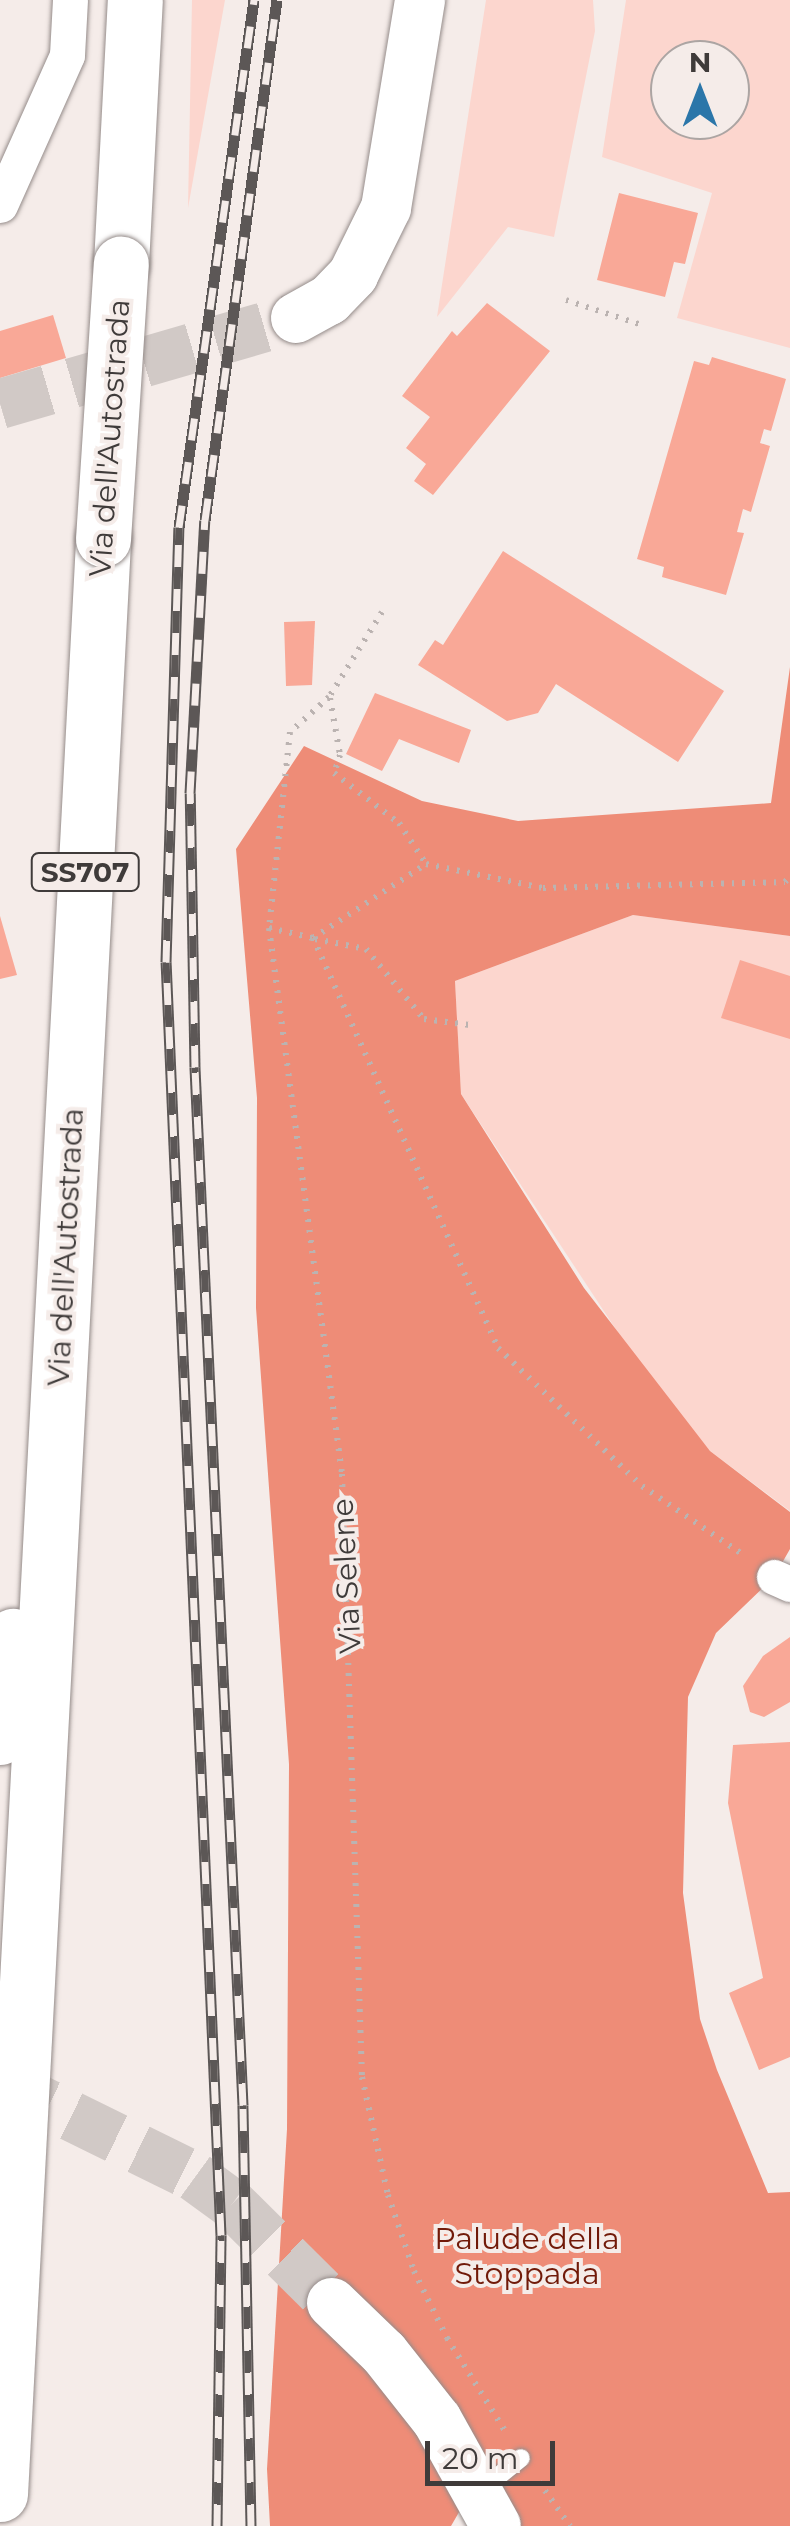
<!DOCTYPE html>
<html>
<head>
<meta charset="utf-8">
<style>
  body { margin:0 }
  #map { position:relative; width:790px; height:2526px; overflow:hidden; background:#f5ece9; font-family:Montserrat,sans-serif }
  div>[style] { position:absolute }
  .green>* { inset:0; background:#fcd6ce }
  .forest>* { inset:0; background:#ee8c77 }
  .building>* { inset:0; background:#f9a897 }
  .secondary-tunnel>* { height:50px; margin-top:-25px; transform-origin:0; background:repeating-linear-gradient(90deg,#d1c9c6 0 50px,transparent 0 75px) }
  .path>* { height:6px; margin-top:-3px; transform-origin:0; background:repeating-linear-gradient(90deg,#bbb3b1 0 2.5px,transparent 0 10.5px) }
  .roads { filter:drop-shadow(0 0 2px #958c8a) drop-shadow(0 0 2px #958c8a) }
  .lane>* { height:18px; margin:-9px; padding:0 9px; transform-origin:9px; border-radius:9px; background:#fff }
  .street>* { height:35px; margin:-17.5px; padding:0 17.5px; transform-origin:17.5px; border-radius:17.5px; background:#fff }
  .secondary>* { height:50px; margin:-25px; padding:0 25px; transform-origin:25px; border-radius:25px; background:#fff }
  .highway>* { height:55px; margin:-27.5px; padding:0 27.5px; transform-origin:27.5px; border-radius:27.5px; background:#fff }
  .rail>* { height:11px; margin-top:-5.5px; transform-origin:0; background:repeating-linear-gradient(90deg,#f5ece9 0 22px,#5c5756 0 44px); box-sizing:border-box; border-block:2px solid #5c5756 }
  .bridges { filter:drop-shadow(0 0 2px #958c8a) drop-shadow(0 0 2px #958c8a) }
  .highway-bridge>* { height:55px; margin:-27.5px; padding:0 27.5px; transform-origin:27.5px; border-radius:27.5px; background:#fff }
  span { translate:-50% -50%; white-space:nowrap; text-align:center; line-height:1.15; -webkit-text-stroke:8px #f5ece9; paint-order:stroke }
  .shield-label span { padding:2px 8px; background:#f5ece9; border:2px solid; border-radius:8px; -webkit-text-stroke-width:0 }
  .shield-label { font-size:28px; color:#3f3b3a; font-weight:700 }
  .street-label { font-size:30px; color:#3f3b3a }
  .park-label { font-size:30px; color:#711a09 }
  .north { position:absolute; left:650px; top:40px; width:100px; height:100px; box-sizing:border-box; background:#f5ece9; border:2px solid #aca5a3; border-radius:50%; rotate:0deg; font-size:28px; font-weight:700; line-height:40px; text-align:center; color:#3f3b3a }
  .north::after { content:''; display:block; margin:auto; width:35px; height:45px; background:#2b76a9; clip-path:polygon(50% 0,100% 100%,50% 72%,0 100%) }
  .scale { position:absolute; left:425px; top:2441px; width:130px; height:45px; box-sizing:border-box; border:5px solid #3f3b3a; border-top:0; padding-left:12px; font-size:30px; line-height:35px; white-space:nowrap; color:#3f3b3a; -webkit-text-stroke:8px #f5ece9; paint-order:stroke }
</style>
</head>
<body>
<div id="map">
  <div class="green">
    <div style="clip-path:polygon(192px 0,225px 0,188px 208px)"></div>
    <div style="clip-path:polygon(486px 0,593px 0,595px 31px,554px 237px,508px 227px,437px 317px)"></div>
    <div style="clip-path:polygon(evenodd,626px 0,790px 0,790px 348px,677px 318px,712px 193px,602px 157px,626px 0,670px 60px,730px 60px,730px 120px,670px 120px,670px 60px)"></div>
    <div style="clip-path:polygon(633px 915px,790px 936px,790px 1511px,710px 1451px,644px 1372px,461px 1094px,455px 981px)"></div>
  </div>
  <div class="forest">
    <div style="clip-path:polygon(790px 667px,790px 936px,633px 915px,455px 981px,461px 1094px,584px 1288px,710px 1451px,790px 1512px,790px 1549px,774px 1577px,716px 1633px,688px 1697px,683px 1893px,700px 2019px,717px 2070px,768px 2193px,790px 2192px,790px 2526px,509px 2526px,462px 2507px,451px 2526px,270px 2526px,267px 2469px,287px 2129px,289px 1764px,256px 1308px,257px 1098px,236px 849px,304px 746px,422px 801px,518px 821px,771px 803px)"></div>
  </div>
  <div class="building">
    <div style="clip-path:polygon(619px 193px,698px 213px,685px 264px,674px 262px,665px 297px,597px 280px)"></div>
    <div style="clip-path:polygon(487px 303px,550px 351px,433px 495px,414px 481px,426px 464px,406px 448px,430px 417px,402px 396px,452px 331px,457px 336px)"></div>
    <div style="clip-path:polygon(53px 315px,66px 358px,0 378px,0 331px)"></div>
    <div style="clip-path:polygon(712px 357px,786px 379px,771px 431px,764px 429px,760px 443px,770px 446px,751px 512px,743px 509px,737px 532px,744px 533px,726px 595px,662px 577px,664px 567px,637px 559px,694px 361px,709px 365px)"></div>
    <div style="clip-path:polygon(503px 551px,724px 691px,678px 762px,556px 684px,538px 713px,507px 721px,418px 665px,435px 640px,443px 645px)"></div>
    <div style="clip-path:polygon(315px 621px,312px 685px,286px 686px,284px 622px)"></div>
    <div style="clip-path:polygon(375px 693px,471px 730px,459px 763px,399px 739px,382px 771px,346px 754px)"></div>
    <div style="clip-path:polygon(0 916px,17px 975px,0 979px)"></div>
    <div style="clip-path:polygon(740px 960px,790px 976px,790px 1039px,721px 1018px)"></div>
    <div style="clip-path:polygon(790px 1637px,790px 1702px,764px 1717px,750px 1712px,743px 1686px,763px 1656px)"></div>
    <div style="clip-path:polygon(790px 1742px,790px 2057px,759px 2070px,729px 1993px,763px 1978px,728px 1803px,733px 1745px)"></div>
  </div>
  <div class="secondary-tunnel">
    <div style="left:0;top:404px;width:308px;rotate:-16.2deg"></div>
    <div style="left:4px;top:2083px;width:213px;rotate:26.2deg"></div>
    <div style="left:195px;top:2177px;width:46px;rotate:36.1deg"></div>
    <div style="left:232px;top:2204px;width:141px;rotate:44.7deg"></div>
  </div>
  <div class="path">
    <div style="left:566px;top:300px;width:80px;rotate:18.2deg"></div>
    <div style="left:382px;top:612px;width:100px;rotate:121.9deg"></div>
    <div style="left:329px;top:697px;width:52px;rotate:138.1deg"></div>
    <div style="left:290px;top:732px;width:197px;rotate:96.1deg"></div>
    <div style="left:269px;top:928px;width:551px;rotate:82.38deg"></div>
    <div style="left:342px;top:1474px;width:603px;rotate:88.1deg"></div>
    <div style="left:362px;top:2077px;width:121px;rotate:77.6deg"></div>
    <div style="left:388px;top:2195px;width:80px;rotate:71.1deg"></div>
    <div style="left:414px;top:2271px;width:75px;rotate:63.8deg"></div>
    <div style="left:447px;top:2338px;width:113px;rotate:58deg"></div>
    <div style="left:330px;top:698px;width:58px;rotate:80deg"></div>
    <div style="left:340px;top:755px;width:19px;rotate:108deg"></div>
    <div style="left:334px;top:773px;width:82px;rotate:37.6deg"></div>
    <div style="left:399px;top:823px;width:49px;rotate:56.6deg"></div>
    <div style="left:269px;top:928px;width:45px;rotate:12.8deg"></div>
    <div style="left:313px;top:938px;width:450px;rotate:65.7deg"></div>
    <div style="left:498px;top:1348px;width:199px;rotate:43.8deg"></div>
    <div style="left:642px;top:1486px;width:125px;rotate:34.2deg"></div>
    <div style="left:313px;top:938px;width:135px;rotate:-33.2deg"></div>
    <div style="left:426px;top:864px;width:119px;rotate:11.6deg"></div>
    <div style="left:543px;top:888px;width:242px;rotate:-1.4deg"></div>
    <div style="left:785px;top:882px;width:8px;rotate:-50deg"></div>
    <div style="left:315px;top:939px;width:52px;rotate:11.1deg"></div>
    <div style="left:366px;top:949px;width:91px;rotate:50.4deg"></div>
    <div style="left:424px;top:1019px;width:46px;rotate:7.4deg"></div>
    <div style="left:539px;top:2482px;width:54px;rotate:54.8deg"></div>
  </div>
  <div class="roads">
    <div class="lane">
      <div style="left:481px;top:2490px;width:51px;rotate:-38.7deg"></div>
    </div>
    <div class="street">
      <div style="left:0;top:205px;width:164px;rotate:-65.9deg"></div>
      <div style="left:67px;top:55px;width:55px;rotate:-86.9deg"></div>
      <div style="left:774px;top:1577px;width:17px;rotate:24deg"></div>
    </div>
    <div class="secondary">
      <div style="left:296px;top:318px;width:38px;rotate:-29deg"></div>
      <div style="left:329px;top:300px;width:35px;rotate:-46deg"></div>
      <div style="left:353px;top:275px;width:75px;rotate:-63.8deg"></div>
      <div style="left:386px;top:208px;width:211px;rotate:-80.7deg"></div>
      <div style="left:332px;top:2303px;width:72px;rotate:43.9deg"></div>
      <div style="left:384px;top:2353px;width:85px;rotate:51.7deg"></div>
      <div style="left:437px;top:2420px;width:121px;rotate:60.9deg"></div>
    </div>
    <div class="highway">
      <div style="left:121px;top:264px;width:264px;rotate:-87deg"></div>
      <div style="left:0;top:1737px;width:102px;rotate:-82.7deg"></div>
      <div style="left:0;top:2494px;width:1958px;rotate:-86.98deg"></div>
    </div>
  </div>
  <div class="rail">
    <div style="left:217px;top:2526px;width:291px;rotate:-89.2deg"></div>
    <div style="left:221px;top:2235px;width:1274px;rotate:-92.47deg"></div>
    <div style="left:166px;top:962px;width:435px;rotate:-88.3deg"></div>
    <div style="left:179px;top:527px;width:532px;rotate:-81.9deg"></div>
    <div style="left:251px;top:2526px;width:421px;rotate:-91.1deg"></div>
    <div style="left:243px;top:2105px;width:1039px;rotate:-92.65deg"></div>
    <div style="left:195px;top:1067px;width:274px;rotate:-91deg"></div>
    <div style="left:190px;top:793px;width:273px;rotate:-86.9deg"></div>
    <div style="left:205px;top:520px;width:525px;rotate:-82.12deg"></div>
  </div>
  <div class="bridges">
    <div class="highway-bridge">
      <div style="left:103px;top:539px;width:276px;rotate:-86.3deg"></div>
    </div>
  </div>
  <div class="shield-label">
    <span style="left:85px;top:872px">SS707</span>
  </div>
  <div class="street-label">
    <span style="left:110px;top:438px;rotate:-86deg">Via dell'Autostrada</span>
    <span style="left:66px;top:1247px;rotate:-87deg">Via dell'Autostrada</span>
    <span style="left:347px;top:1576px;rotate:-93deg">Via Selene</span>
  </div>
  <div class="park-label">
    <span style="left:527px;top:2256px">Palude della<br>Stoppada</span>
  </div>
  <div class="north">N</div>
  <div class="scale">20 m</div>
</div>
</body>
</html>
